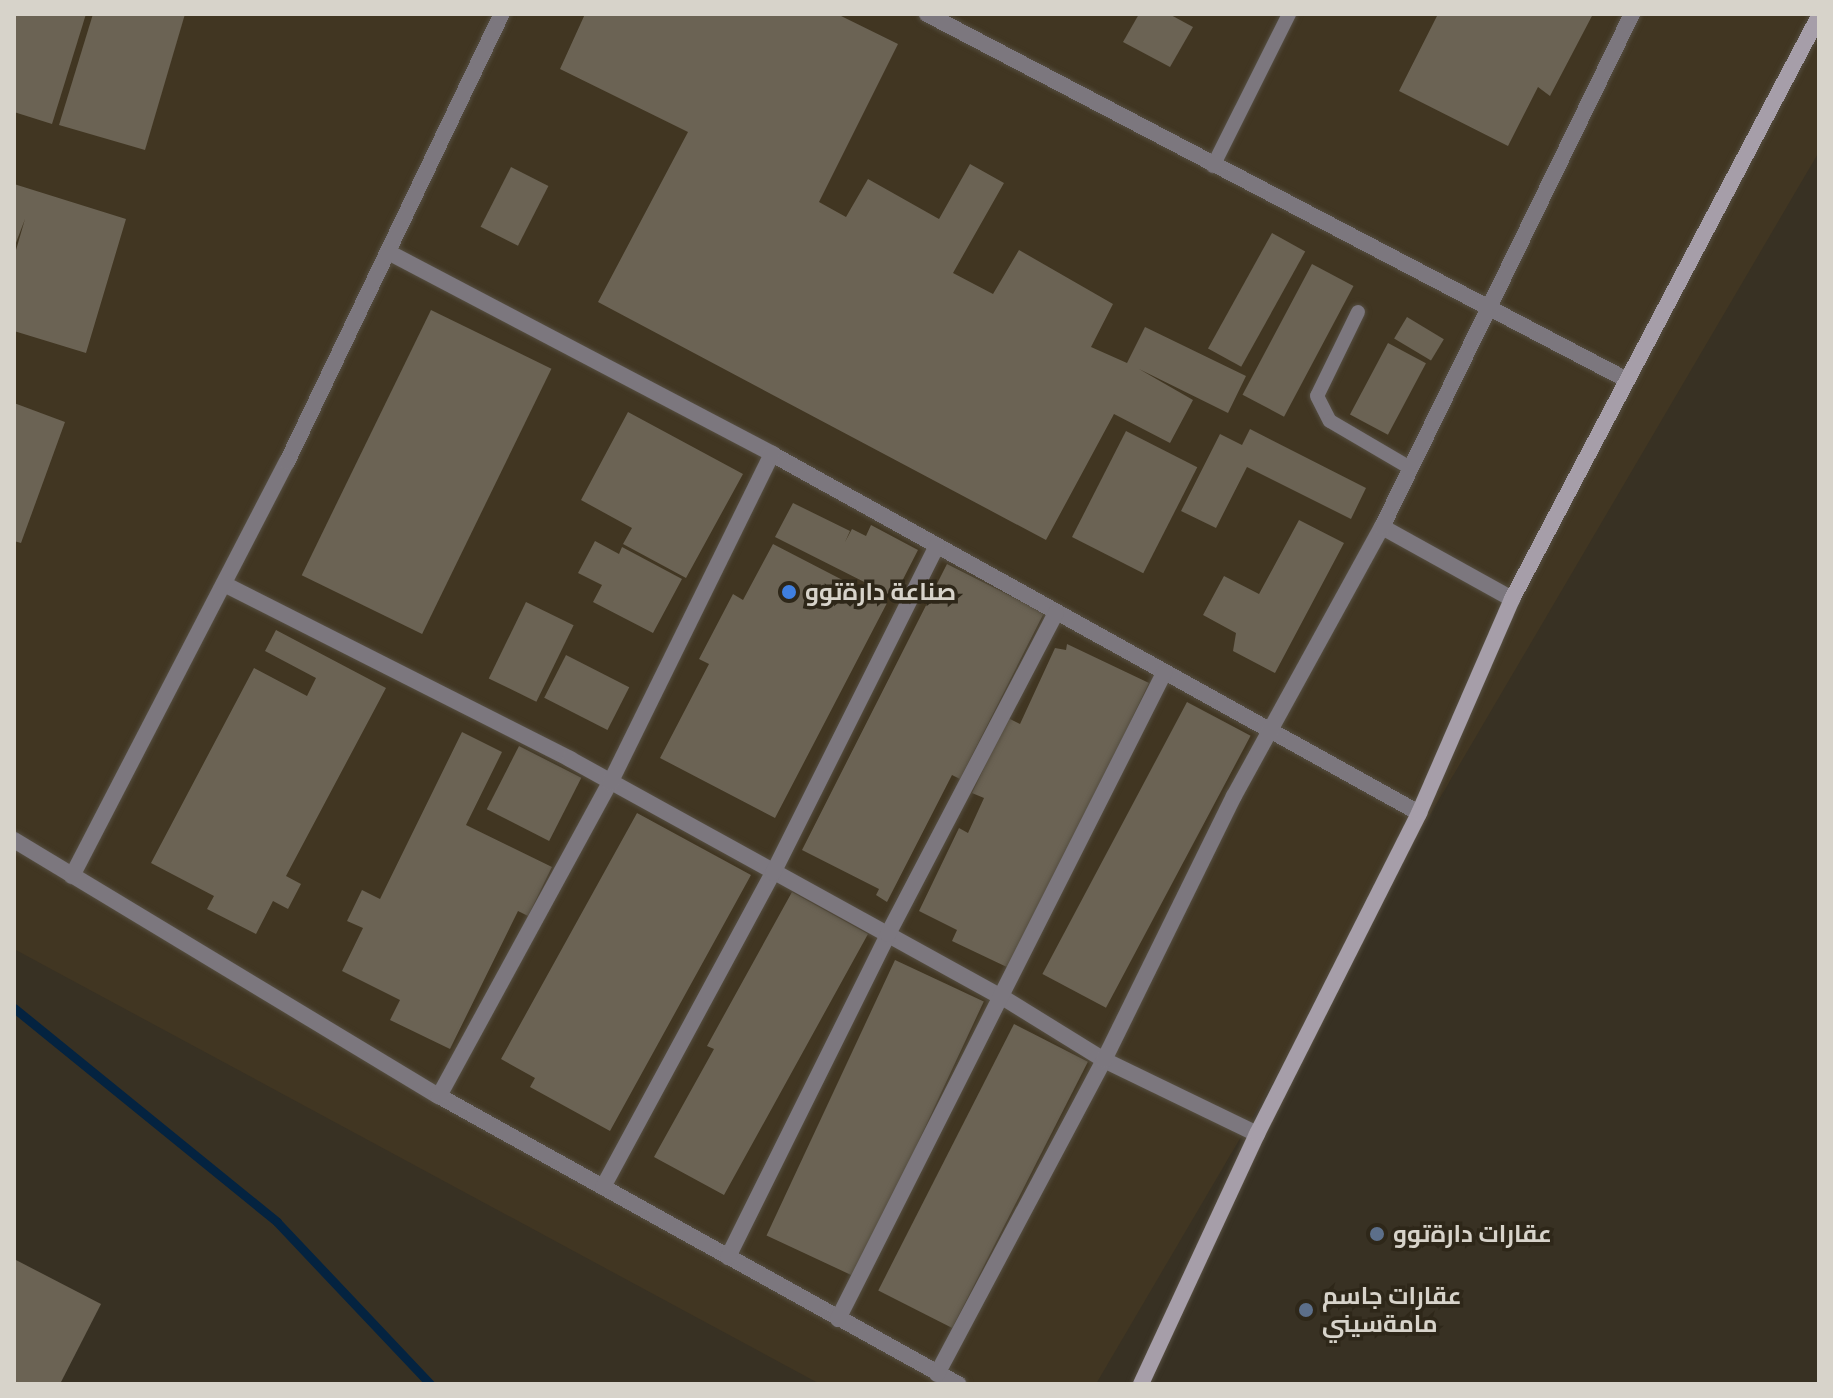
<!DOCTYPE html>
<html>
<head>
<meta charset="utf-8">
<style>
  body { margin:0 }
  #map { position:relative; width:1833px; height:1398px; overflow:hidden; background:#383123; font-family:Raleway,Cairo,sans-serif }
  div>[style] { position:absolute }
  .built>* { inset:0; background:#413622 }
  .stream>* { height:9px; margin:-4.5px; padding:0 4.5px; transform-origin:4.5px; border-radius:4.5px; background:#042340 }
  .building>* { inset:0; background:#6b6354; transform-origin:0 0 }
  .roads { filter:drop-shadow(0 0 2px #554e41) drop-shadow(0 0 2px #554e41) }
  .lane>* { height:14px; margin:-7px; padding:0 7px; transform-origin:7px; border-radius:7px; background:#7c777e }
  .street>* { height:16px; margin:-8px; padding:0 8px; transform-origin:8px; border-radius:8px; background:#7c777e }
  .secondary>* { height:16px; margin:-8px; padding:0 8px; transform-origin:8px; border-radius:8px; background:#a69ea9 }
  .dots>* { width:22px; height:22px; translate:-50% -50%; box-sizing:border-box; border:4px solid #2e2719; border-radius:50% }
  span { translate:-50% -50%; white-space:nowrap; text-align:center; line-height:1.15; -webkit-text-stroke:7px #2e2719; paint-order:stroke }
  .poi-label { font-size:24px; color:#d7d3ca; font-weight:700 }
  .left { translate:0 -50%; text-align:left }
  .frame { position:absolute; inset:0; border:16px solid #d7d3ca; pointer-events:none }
</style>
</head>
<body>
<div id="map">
  <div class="built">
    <div style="clip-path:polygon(14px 14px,1819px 14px,1819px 152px,1096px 1384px,820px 1384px,14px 949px)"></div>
  </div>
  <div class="stream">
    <div style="left:14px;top:1008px;width:339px;rotate:39.1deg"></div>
    <div style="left:277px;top:1222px;width:223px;rotate:46.6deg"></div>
  </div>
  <div class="building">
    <div style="clip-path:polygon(14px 14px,86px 14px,52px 124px,14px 112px)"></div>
    <div style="clip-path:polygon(93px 14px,185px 14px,145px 150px,59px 125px)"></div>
    <div style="clip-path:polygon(585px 14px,837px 14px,898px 44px,819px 202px,846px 217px,868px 179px,939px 219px,970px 164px,1004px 183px,953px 273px,993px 294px,1019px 250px,1113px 304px,1091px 347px,1127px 363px,1145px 327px,1246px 376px,1228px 413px,1139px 369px,1193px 400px,1170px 443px,1114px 414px,1046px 540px,598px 302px,688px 132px,560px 69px)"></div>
    <div style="clip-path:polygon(1139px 14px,1169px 14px,1193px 27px,1170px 67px,1123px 42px)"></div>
    <div style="clip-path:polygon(1438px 14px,1593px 14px,1550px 96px,1538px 87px,1508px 146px,1399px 91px)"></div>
    <div style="left:511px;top:167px;width:42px;height:67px;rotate:27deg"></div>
    <div style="clip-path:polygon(14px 184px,126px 219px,86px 353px,14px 331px,14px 257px,25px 219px,14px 248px)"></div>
    <div style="left:1272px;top:233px;width:38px;height:132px;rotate:29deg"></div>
    <div style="left:1312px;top:264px;width:47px;height:148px;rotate:28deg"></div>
    <div style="left:431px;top:310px;width:134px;height:295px;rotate:26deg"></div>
    <div style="left:1407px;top:317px;width:43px;height:25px;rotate:31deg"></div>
    <div style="left:1388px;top:343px;width:43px;height:81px;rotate:28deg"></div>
    <div style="clip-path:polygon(14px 403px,65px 422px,21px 543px,14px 541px)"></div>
    <div style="clip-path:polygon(628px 412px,743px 474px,686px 578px,623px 544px,632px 528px,581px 500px)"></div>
    <div style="clip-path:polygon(1250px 429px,1366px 488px,1351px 519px,1247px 467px,1216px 528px,1181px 511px,1220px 434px,1242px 445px)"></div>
    <div style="left:1126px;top:431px;width:80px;height:119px;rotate:27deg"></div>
    <div style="clip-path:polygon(793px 503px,850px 531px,845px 542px,852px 529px,866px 536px,871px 525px,918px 550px,894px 597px,775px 537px)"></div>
    <div style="clip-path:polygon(1299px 520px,1344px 543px,1275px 673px,1233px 651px,1236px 633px,1203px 615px,1224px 576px,1259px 594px)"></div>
    <div style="clip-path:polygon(595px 541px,619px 554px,622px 547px,682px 579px,653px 633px,593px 602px,602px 585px,578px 573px)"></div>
    <div style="clip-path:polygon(773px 544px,887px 603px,775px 818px,660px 758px,709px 664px,699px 659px,733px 594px,743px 600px)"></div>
    <div style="clip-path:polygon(947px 564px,1044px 613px,960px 779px,952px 775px,887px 902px,876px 895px,879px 889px,802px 850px)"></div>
    <div style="left:526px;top:602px;width:53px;height:85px;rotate:26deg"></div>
    <div style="clip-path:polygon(276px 630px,386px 688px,286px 876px,301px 884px,288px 909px,273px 901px,256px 934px,207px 909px,214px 896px,151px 863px,254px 668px,307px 696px,316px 678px,265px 651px)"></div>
    <div style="clip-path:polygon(1067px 644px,1149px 683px,1011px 969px,952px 941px,957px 930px,919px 911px,959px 828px,968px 833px,984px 798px,972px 793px,1008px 718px,1020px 724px,1055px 648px,1066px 650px)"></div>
    <div style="left:566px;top:655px;width:71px;height:48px;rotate:27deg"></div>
    <div style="left:1187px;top:702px;width:72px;height:308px;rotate:28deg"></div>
    <div style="clip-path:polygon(462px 732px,502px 752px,466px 825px,552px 867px,528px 916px,518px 911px,450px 1049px,390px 1020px,400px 1000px,342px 971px,363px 928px,347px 921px,362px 890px,380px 899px)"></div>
    <div style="left:519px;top:746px;width:70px;height:71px;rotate:27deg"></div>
    <div style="clip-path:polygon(637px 813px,751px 875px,610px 1131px,530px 1087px,535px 1078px,501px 1059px)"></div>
    <div style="clip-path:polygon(792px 892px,868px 934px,724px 1195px,654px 1157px,714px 1049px,707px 1046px)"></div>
    <div style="left:895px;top:960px;width:98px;height:304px;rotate:25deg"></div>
    <div style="left:1014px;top:1024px;width:83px;height:299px;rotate:27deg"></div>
    <div style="clip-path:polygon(14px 1259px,101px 1304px,60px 1384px,14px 1384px)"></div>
  </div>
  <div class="roads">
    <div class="lane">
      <div style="left:1213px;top:166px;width:170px;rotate:-63.4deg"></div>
      <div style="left:1358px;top:312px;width:93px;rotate:116deg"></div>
      <div style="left:1317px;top:396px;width:28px;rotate:63deg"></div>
      <div style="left:1330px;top:421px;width:93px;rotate:30.4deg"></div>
    </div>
    <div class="street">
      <div style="left:927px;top:14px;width:790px;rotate:27.6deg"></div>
      <div style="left:388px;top:252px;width:434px;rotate:27.7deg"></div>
      <div style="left:772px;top:454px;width:740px;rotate:29.02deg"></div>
      <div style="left:1382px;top:527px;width:149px;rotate:29deg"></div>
      <div style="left:224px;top:584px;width:388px;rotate:26.8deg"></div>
      <div style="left:570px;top:759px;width:493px;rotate:28.9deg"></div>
      <div style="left:1002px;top:997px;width:120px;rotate:31.7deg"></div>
      <div style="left:1104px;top:1060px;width:170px;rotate:25.8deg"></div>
      <div style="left:14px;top:840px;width:496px;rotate:31.1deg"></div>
      <div style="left:439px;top:1096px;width:594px;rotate:29.03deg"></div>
      <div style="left:72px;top:876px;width:466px;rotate:-62.6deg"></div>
      <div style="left:287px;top:462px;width:497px;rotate:-64.4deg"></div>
      <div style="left:439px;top:1096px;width:357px;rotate:-61.4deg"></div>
      <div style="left:610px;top:783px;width:367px;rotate:-63.8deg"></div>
      <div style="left:603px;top:1187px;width:357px;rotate:-61.6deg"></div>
      <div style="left:773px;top:873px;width:366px;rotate:-63.4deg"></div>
      <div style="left:728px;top:1257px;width:360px;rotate:-63.6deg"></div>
      <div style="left:888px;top:934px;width:362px;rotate:-62.4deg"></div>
      <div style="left:838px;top:1319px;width:724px;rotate:-63.22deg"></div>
      <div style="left:937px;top:1374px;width:356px;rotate:-62deg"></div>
      <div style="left:1104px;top:1060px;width:294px;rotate:-63.8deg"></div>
      <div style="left:1234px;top:796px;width:307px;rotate:-61.2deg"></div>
      <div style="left:1382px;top:527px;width:571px;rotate:-64.02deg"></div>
    </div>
    <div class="secondary">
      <div style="left:1141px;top:1384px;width:276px;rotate:-65.1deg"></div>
      <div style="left:1257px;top:1134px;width:360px;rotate:-63.2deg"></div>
      <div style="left:1419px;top:813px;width:233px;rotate:-66.5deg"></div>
      <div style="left:1512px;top:599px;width:659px;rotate:-62.23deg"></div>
    </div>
  </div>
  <div class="dots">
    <div style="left:789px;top:592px;background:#3f7fe0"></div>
    <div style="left:1377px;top:1234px;background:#5c6f8a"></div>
    <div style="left:1306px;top:1310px;background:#5c6f8a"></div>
  </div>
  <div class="poi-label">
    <span class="left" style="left:805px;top:592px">صناعة دارةتوو</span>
    <span class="left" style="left:1393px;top:1234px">عقارات دارةتوو</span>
    <span class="left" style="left:1322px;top:1310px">عقارات جاسم<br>مامةسيني</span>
  </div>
  <div class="frame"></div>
</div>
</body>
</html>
